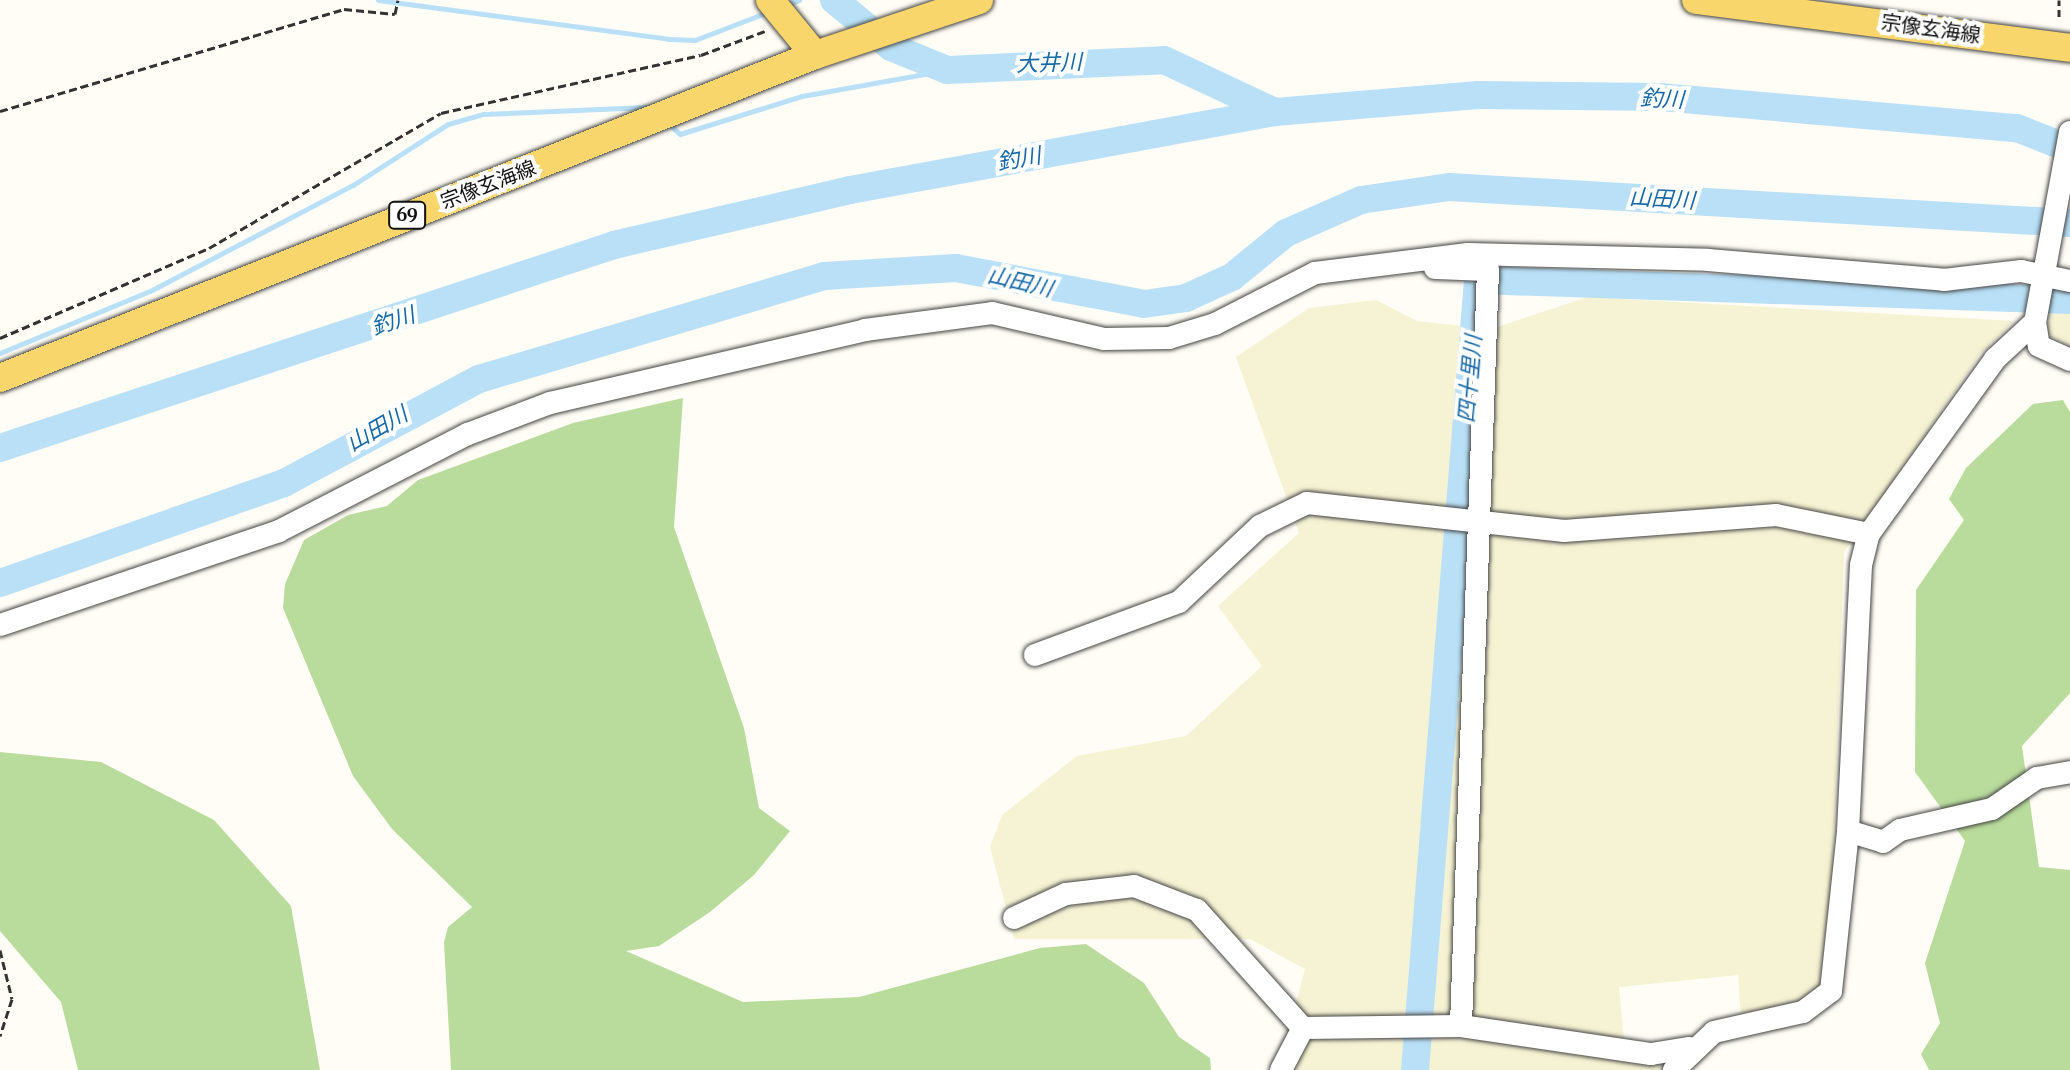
<!DOCTYPE html>
<html>
<head>
<meta charset="utf-8">
<style>
  body { margin:0 }
  #map { position:relative; width:2070px; height:1070px; overflow:hidden; background:#fffdf5; font-family:Merriweather,"Noto Sans JP",serif }
  div>[style] { position:absolute }
  .farmland>* { inset:0; background:#f6f3d4 }
  .forest>* { inset:0; background:#b9dc9c }
  .stream>* { height:5px; margin:-2.5px; padding:0 2.5px; transform-origin:2.5px; border-radius:2.5px; background:#b9e0f7 }
  .river>* { height:28px; margin:-14px; padding:0 14px; transform-origin:14px; border-radius:14px; background:#b9e0f7 }
  .path>* { height:3px; margin-top:-1.5px; transform-origin:0; background:repeating-linear-gradient(90deg,#333 0 8px,transparent 0 12px) }
  .roads { filter:drop-shadow(0 0 2px #444) drop-shadow(0 0 2px #444) }
  .minor>* { height:22px; margin:-11px; padding:0 11px; transform-origin:11px; border-radius:11px; background:#fff }
  .major>* { height:28px; margin:-14px; padding:0 14px; transform-origin:14px; border-radius:14px; background:#f9d66b }
  span { translate:-50% -50%; white-space:nowrap; text-align:center; line-height:1.15; -webkit-text-stroke:8px #fff; paint-order:stroke }
  .shield-label span { padding:2px 6px; background:#fff; border:2px solid; border-radius:6px; -webkit-text-stroke-width:0 }
  .shield-label { font-size:18px; color:#111; font-weight:700 }
  .street-label { font-size:20px; color:#111 }
  .water-label { font-size:22px; color:#1768a6; font-style:italic }
</style>
</head>
<body>
<div id="map">
  <div class="farmland">
    <div style="clip-path:polygon(2053px 289px,2070px 291px,2070px 346px,2047px 334px)"></div>
    <div style="clip-path:polygon(1588px 297px,2014px 321px,1980px 354px,1844px 552px,1829px 978px,1813px 999px,1741px 1017px,1738px 975px,1619px 987px,1626px 1063px,1661px 1064px,1659px 1070px,1278px 1070px,1305px 969px,1250px 939px,1014px 939px,990px 847px,1002px 815px,1077px 756px,1186px 736px,1262px 666px,1218px 606px,1299px 533px,1236px 357px,1309px 308px,1376px 300px,1417px 321px,1491px 329px)"></div>
  </div>
  <div class="forest">
    <div style="clip-path:polygon(683px 398px,674px 527px,744px 728px,759px 808px,790px 831px,754px 875px,710px 912px,659px 946px,626px 951px,743px 1002px,859px 997px,1040px 948px,1086px 944px,1144px 983px,1179px 1037px,1210px 1058px,1211px 1070px,451px 1070px,444px 942px,448px 927px,472px 907px,392px 829px,353px 776px,283px 608px,285px 584px,304px 540px,348px 515px,387px 506px,418px 480px,573px 423px)"></div>
    <div style="clip-path:polygon(2063px 400px,2070px 412px,2070px 693px,2022px 746px,2039px 867px,2070px 870px,2070px 1070px,1929px 1070px,1921px 1054px,1940px 1023px,1925px 963px,1965px 841px,1915px 772px,1916px 590px,1964px 520px,1949px 499px,1966px 468px,2033px 404px)"></div>
    <div style="clip-path:polygon(0 752px,101px 762px,214px 820px,291px 906px,320px 1070px,78px 1070px,61px 1002px,0 931px)"></div>
  </div>
  <div class="stream">
    <div style="left:378px;top:0;width:294px;rotate:7.6deg"></div>
    <div style="left:669px;top:39px;width:26px;rotate:2deg"></div>
    <div style="left:695px;top:40px;width:80px;rotate:-21.1deg"></div>
    <div style="left:786px;top:5px;width:14px;rotate:-21deg"></div>
    <div style="left:672px;top:127px;width:11px;rotate:41deg"></div>
    <div style="left:680px;top:134px;width:128px;rotate:-17.3deg"></div>
    <div style="left:802px;top:96px;width:147px;rotate:-10.2deg"></div>
    <div style="left:0;top:353px;width:162px;rotate:-22.5deg"></div>
    <div style="left:150px;top:291px;width:229px;rotate:-27.6deg"></div>
    <div style="left:353px;top:185px;width:113px;rotate:-32.7deg"></div>
    <div style="left:448px;top:124px;width:37px;rotate:-16deg"></div>
    <div style="left:484px;top:114px;width:162px;rotate:-2.5deg"></div>
  </div>
  <div class="river">
    <div style="left:834px;top:0;width:74px;rotate:39.5deg"></div>
    <div style="left:891px;top:47px;width:61px;rotate:22.3deg"></div>
    <div style="left:947px;top:70px;width:217px;rotate:-2.6deg"></div>
    <div style="left:1164px;top:60px;width:123px;rotate:25.1deg"></div>
    <div style="left:0;top:448px;width:647px;rotate:-18.29deg"></div>
    <div style="left:614px;top:245px;width:242px;rotate:-13.1deg"></div>
    <div style="left:850px;top:190px;width:432px;rotate:-10.4deg"></div>
    <div style="left:1275px;top:112px;width:204px;rotate:-4.8deg"></div>
    <div style="left:1478px;top:95px;width:182px;rotate:0.6deg"></div>
    <div style="left:1660px;top:97px;width:358px;rotate:5deg"></div>
    <div style="left:2017px;top:128px;width:57px;rotate:21.6deg"></div>
    <div style="left:0;top:583px;width:301px;rotate:-19.4deg"></div>
    <div style="left:284px;top:483px;width:221px;rotate:-28.1deg"></div>
    <div style="left:479px;top:379px;width:360px;rotate:-16.6deg"></div>
    <div style="left:824px;top:276px;width:132px;rotate:-3.5deg"></div>
    <div style="left:956px;top:268px;width:191px;rotate:10.8deg"></div>
    <div style="left:1144px;top:304px;width:42px;rotate:-8.1deg"></div>
    <div style="left:1186px;top:298px;width:51px;rotate:-24.5deg"></div>
    <div style="left:1232px;top:277px;width:70px;rotate:-39.2deg"></div>
    <div style="left:1286px;top:233px;width:82px;rotate:-23.7deg"></div>
    <div style="left:1361px;top:200px;width:89px;rotate:-8.4deg"></div>
    <div style="left:1449px;top:187px;width:622px;rotate:3.32deg"></div>
    <div style="left:1415px;top:1070px;width:793px;rotate:-85.44deg"></div>
    <div style="left:1478px;top:280px;width:592px;rotate:1.93deg"></div>
  </div>
  <div class="path">
    <div style="left:2059px;top:17px;width:17px;rotate:-90deg"></div>
    <div style="left:0;top:111px;width:359px;rotate:-16.5deg"></div>
    <div style="left:344px;top:9px;width:51px;rotate:5.6deg"></div>
    <div style="left:395px;top:14px;width:14px;rotate:-78deg"></div>
    <div style="left:0;top:338px;width:228px;rotate:-23.3deg"></div>
    <div style="left:209px;top:248px;width:268px;rotate:-30.2deg"></div>
    <div style="left:441px;top:113px;width:266px;rotate:-12.6deg"></div>
    <div style="left:701px;top:55px;width:68px;rotate:-20.6deg"></div>
    <div style="left:0;top:950px;width:50px;rotate:76.2deg"></div>
    <div style="left:12px;top:999px;width:39px;rotate:108deg"></div>
  </div>
  <div class="roads">
    <div class="minor">
      <div style="left:2070px;top:132px;width:193px;rotate:100.4deg"></div>
      <div style="left:2035px;top:322px;width:24px;rotate:81deg"></div>
      <div style="left:2039px;top:346px;width:34px;rotate:24deg"></div>
      <div style="left:1435px;top:268px;width:53px;rotate:2.2deg"></div>
      <div style="left:1488px;top:270px;width:756px;rotate:92.05deg"></div>
      <div style="left:0;top:625px;width:294px;rotate:-18.6deg"></div>
      <div style="left:279px;top:531px;width:212px;rotate:-27.2deg"></div>
      <div style="left:468px;top:434px;width:88px;rotate:-20.7deg"></div>
      <div style="left:550px;top:403px;width:323px;rotate:-13deg"></div>
      <div style="left:865px;top:330px;width:128px;rotate:-7.6deg"></div>
      <div style="left:992px;top:313px;width:115px;rotate:13.1deg"></div>
      <div style="left:1104px;top:339px;width:65px;rotate:-0.9deg"></div>
      <div style="left:1169px;top:338px;width:48px;rotate:-16.9deg"></div>
      <div style="left:1215px;top:324px;width:112px;rotate:-27deg"></div>
      <div style="left:1315px;top:273px;width:154px;rotate:-7.1deg"></div>
      <div style="left:1468px;top:254px;width:240px;rotate:1.4deg"></div>
      <div style="left:1708px;top:260px;width:237px;rotate:4.8deg"></div>
      <div style="left:1944px;top:280px;width:78px;rotate:-6.7deg"></div>
      <div style="left:2021px;top:271px;width:50px;rotate:11.5deg"></div>
      <div style="left:1035px;top:655px;width:153px;rotate:-20.2deg"></div>
      <div style="left:1179px;top:602px;width:111px;rotate:-43.2deg"></div>
      <div style="left:1260px;top:526px;width:52px;rotate:-26.1deg"></div>
      <div style="left:1307px;top:503px;width:259px;rotate:6.2deg"></div>
      <div style="left:1564px;top:531px;width:213px;rotate:-4.3deg"></div>
      <div style="left:1776px;top:515px;width:95px;rotate:11.5deg"></div>
      <div style="left:1848px;top:831px;width:37px;rotate:17deg"></div>
      <div style="left:1883px;top:842px;width:21px;rotate:-35deg"></div>
      <div style="left:1900px;top:830px;width:94px;rotate:-12.9deg"></div>
      <div style="left:1992px;top:809px;width:55px;rotate:-34.6deg"></div>
      <div style="left:2037px;top:778px;width:34px;rotate:-10deg"></div>
      <div style="left:1014px;top:918px;width:57px;rotate:-24.8deg"></div>
      <div style="left:1066px;top:894px;width:68px;rotate:-6.7deg"></div>
      <div style="left:1134px;top:886px;width:67px;rotate:20.9deg"></div>
      <div style="left:1197px;top:910px;width:159px;rotate:48.1deg"></div>
      <div style="left:1303px;top:1028px;width:158px;rotate:-0.7deg"></div>
      <div style="left:1461px;top:1026px;width:192px;rotate:8.4deg"></div>
      <div style="left:1651px;top:1054px;width:39px;rotate:-9deg"></div>
      <div style="left:1281px;top:1070px;width:47px;rotate:-62.4deg"></div>
      <div style="left:1674px;top:1070px;width:55px;rotate:-43.5deg"></div>
      <div style="left:1714px;top:1032px;width:91px;rotate:-12.7deg"></div>
      <div style="left:1803px;top:1012px;width:35px;rotate:-37deg"></div>
      <div style="left:1831px;top:991px;width:161px;rotate:-83.9deg"></div>
      <div style="left:1848px;top:831px;width:266px;rotate:-87.2deg"></div>
      <div style="left:1861px;top:565px;width:32px;rotate:-76deg"></div>
      <div style="left:1869px;top:534px;width:216px;rotate:-54.2deg"></div>
      <div style="left:1995px;top:359px;width:54px;rotate:-42.8deg"></div>
    </div>
    <div class="major">
      <div style="left:770px;top:0;width:71px;rotate:50.7deg"></div>
      <div style="left:1696px;top:0;width:377px;rotate:7.3deg"></div>
      <div style="left:0;top:378px;width:877px;rotate:-21.62deg"></div>
      <div style="left:815px;top:55px;width:173px;rotate:-18.5deg"></div>
    </div>
  </div>
  <div class="shield-label">
    <span style="left:407px;top:215px">69</span>
  </div>
  <div class="street-label">
    <span style="left:1931px;top:28px;rotate:8deg">宗像玄海線</span>
    <span style="left:488px;top:184px;rotate:-21deg">宗像玄海線</span>
  </div>
  <div class="water-label">
    <span style="left:1049px;top:63px;rotate:-2deg">大井川</span>
    <span style="left:1662px;top:99px;rotate:3deg">釣川</span>
    <span style="left:1019px;top:159px;rotate:-10deg">釣川</span>
    <span style="left:1662px;top:199px;rotate:3deg">山田川</span>
    <span style="left:1020px;top:282px;rotate:13deg">山田川</span>
    <span style="left:393px;top:321px;rotate:-19deg">釣川</span>
    <span style="left:1470px;top:379px;rotate:-85deg">四十里川</span>
    <span style="left:377px;top:429px;rotate:-30deg">山田川</span>
  </div>
</div>
</body>
</html>
